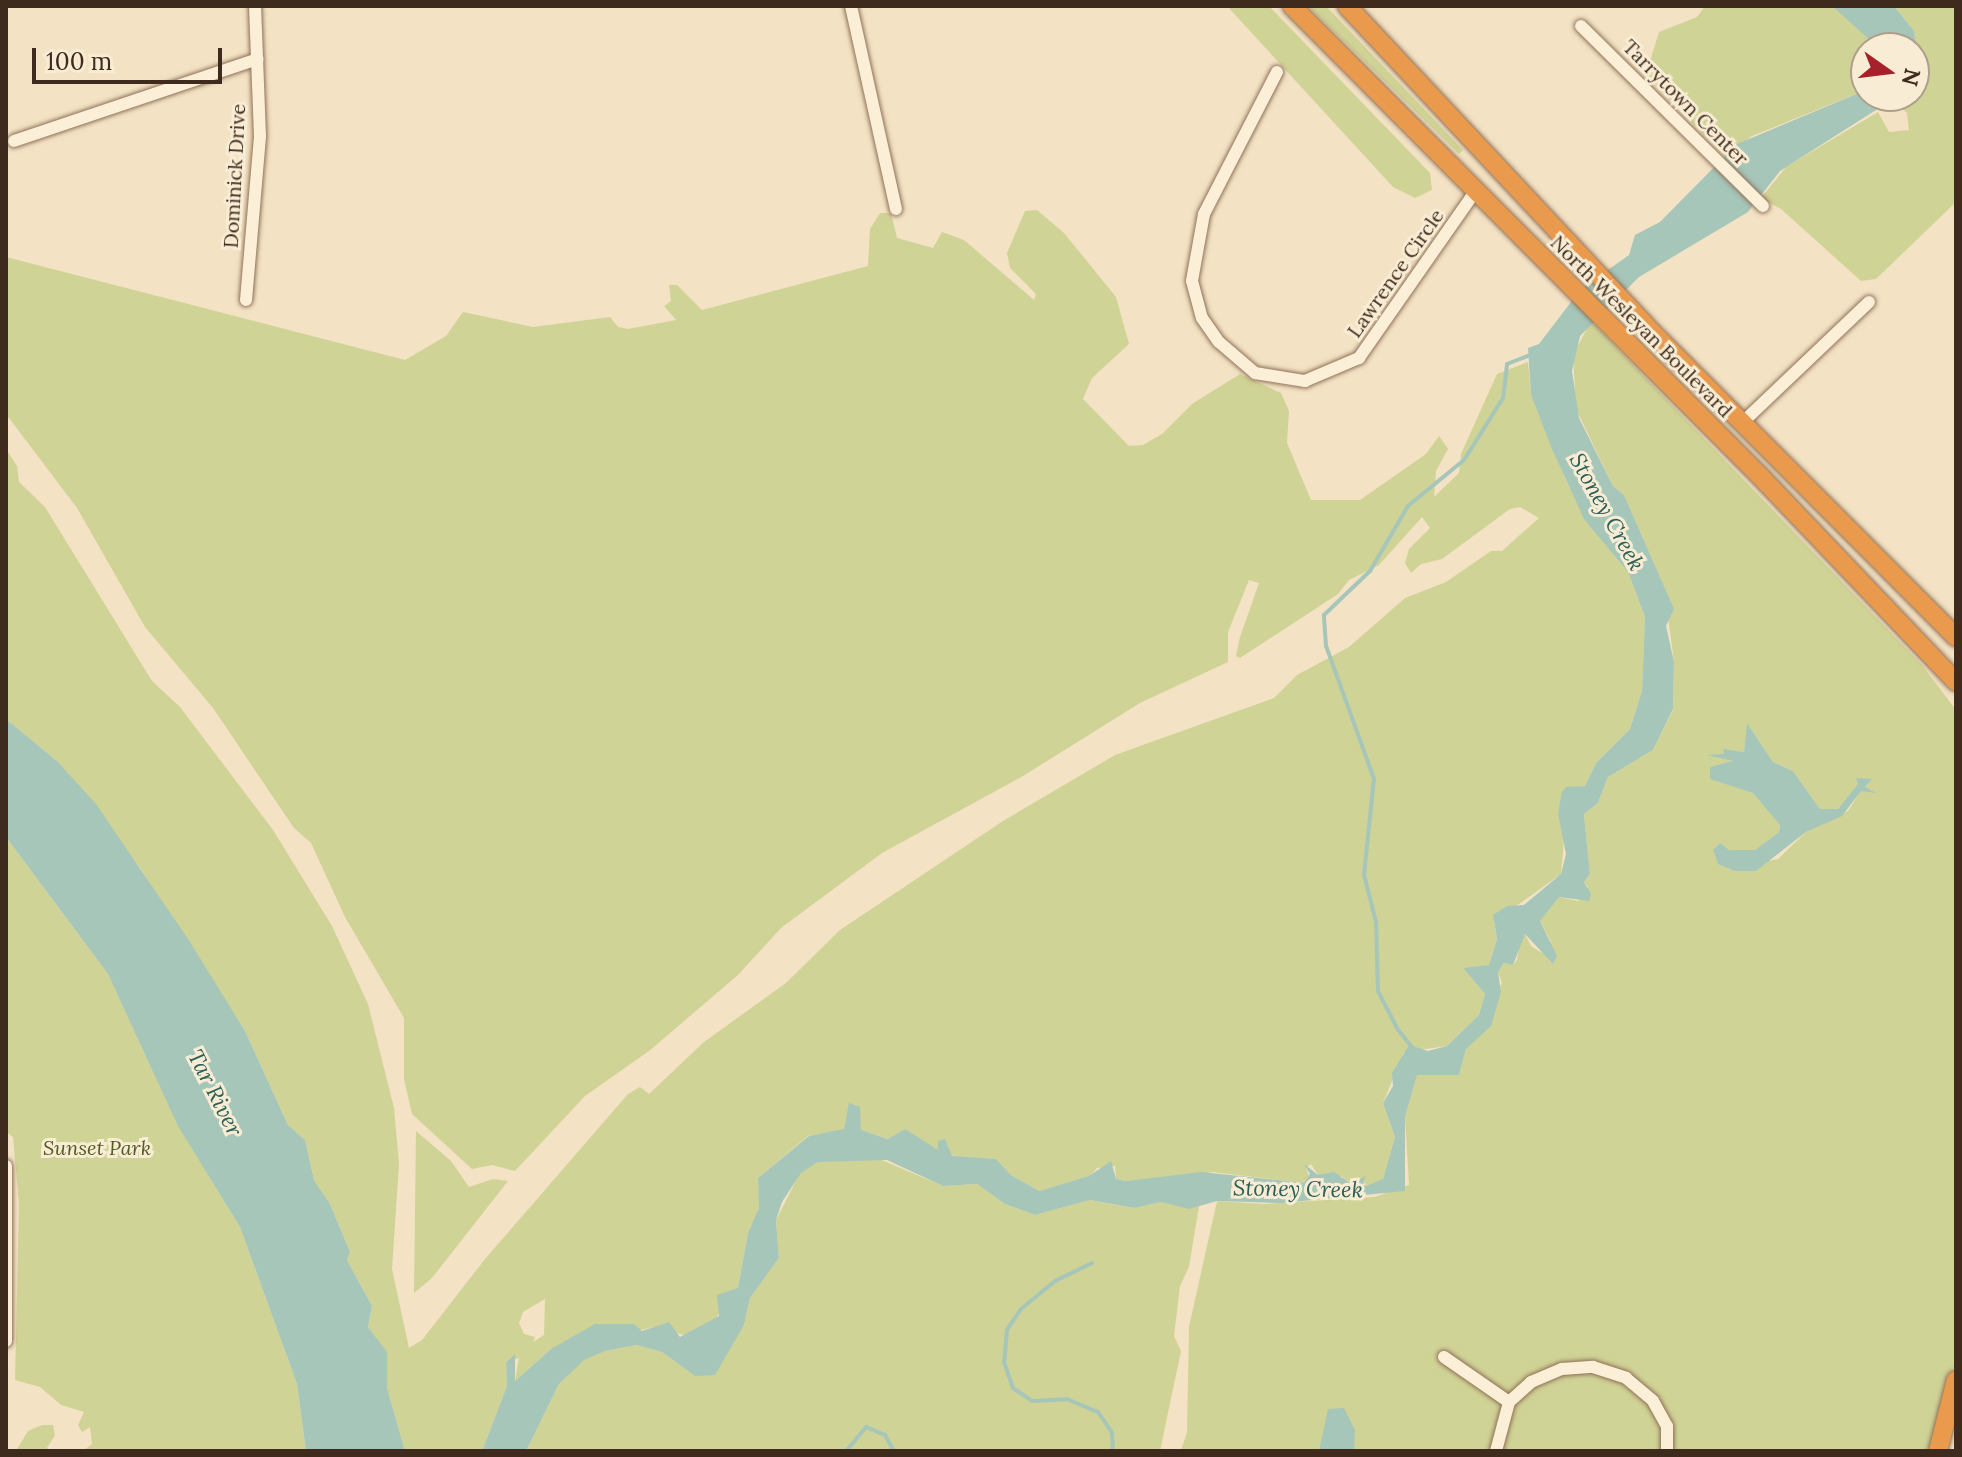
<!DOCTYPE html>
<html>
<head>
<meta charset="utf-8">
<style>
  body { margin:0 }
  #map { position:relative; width:1962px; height:1457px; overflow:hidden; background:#f3e2c4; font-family:Lora,serif }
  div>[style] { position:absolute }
  .green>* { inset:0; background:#d0d396 }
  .water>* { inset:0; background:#a6c6ba }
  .stream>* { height:4px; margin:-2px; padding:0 2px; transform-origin:2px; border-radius:2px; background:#a6c6ba }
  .roads { filter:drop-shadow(0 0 2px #907258) drop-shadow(0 0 2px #907258) }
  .minor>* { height:12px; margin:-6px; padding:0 6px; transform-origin:6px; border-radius:6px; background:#fcefd8 }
  .highway>* { height:18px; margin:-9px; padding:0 9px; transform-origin:9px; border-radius:9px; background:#ea9a4c }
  span { translate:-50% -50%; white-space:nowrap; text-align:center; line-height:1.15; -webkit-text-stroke:6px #f9ecd4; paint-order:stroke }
  .street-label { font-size:20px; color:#3e2b1d }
  .park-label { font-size:20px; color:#525d22; font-style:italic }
  .water-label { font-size:22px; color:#2b6059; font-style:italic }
  .frame { position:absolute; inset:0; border:8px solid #3e2b1d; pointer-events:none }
  .north { position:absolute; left:1850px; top:32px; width:80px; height:80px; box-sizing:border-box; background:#f9ecd4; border:2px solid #ae9f8b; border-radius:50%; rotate:104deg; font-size:22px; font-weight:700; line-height:32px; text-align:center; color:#3e2b1d }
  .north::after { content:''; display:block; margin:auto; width:28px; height:36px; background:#a6212b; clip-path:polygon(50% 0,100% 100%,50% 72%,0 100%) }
  .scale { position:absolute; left:32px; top:48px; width:190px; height:36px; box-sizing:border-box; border:4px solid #3e2b1d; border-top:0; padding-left:10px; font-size:24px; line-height:28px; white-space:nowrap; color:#3e2b1d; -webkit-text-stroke:6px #f9ecd4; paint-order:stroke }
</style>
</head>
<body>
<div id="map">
  <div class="green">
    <div style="clip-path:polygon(1227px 6px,1269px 6px,1430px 173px,1432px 190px,1415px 198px,1393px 187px)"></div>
    <div style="clip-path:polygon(1308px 6px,1326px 6px,1463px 150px,1459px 154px)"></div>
    <div style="clip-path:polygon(1705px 6px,1832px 6px,1879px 44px,1879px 48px,1866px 48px,1866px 90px,1752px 136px,1724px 156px,1646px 74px,1659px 32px,1697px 17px)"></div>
    <div style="clip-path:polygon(1894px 6px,1956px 6px,1956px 202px,1876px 279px,1861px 281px,1781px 209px,1761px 198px,1786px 167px,1878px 112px,1889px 132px,1909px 130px,1907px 113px,1894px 102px,1898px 96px,1914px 96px,1917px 53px,1914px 31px)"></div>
    <div style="clip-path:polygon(evenodd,1037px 210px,1064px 233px,1116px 297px,1129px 344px,1092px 378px,1083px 399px,1129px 446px,1143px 445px,1162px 434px,1192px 404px,1240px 374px,1281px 393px,1289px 411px,1287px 443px,1311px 500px,1360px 500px,1426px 454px,1439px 436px,1448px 449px,1436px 471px,1434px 497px,1459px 473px,1461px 454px,1497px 374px,1528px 362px,1531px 395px,1565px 478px,1585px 519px,1628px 572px,1645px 617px,1642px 691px,1630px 729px,1596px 763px,1585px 786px,1574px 787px,1563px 799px,1558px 812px,1565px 828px,1561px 874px,1494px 922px,1497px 939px,1489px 965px,1464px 969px,1485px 994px,1479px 1015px,1447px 1046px,1404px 1052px,1383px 1103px,1395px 1137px,1383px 1179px,1376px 1184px,1367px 1187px,1361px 1178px,1353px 1184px,1341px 1176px,1318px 1175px,1311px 1164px,1306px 1168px,1310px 1179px,1304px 1183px,1213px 1172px,1126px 1181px,1116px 1179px,1115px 1166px,1097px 1168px,1090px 1176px,1039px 1191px,1011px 1175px,996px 1159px,962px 1158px,929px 1149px,905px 1129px,889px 1139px,860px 1130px,849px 1116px,844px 1130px,808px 1136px,758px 1178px,760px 1208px,748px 1233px,738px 1288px,713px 1322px,688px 1336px,655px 1327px,551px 1349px,515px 1381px,519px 1358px,506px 1363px,507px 1386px,482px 1451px,405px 1451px,387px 1388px,386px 1352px,368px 1327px,372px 1306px,347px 1260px,350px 1252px,330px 1204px,314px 1180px,305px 1140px,288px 1125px,245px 1031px,140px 868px,57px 761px,6px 719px,6px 449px,17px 466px,19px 482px,45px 507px,152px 681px,180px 707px,273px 830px,332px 926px,368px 1004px,394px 1108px,399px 1164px,392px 1269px,409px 1348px,422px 1340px,485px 1259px,628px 1094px,640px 1087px,649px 1094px,704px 1042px,786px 983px,840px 930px,1003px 821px,1115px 755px,1274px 698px,1297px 675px,1349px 647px,1405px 598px,1446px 582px,1491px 551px,1502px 551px,1539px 518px,1520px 507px,1510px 509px,1442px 559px,1421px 564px,1411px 573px,1405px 563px,1409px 549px,1430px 528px,1422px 517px,1379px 565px,1349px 580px,1338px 594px,1240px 658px,1236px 656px,1240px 637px,1259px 583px,1249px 580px,1228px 632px,1228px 662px,1140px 703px,1023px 776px,882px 853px,781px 928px,738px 975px,649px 1051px,585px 1096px,515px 1171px,492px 1165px,472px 1169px,412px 1114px,404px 1079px,404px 1018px,345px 917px,311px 843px,294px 828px,213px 708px,145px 627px,77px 508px,6px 414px,6px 257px,405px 360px,446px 336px,463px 312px,533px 327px,610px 317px,618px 327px,628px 329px,676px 320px,664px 306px,671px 301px,669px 285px,677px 285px,702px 310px,868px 266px,870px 229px,880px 213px,891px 213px,897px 238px,933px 248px,942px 232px,964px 240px,1034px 300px,1036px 294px,1010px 268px,1007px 253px,1025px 211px,1037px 210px,545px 1299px,544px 1335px,533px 1342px,535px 1337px,524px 1334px,519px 1323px,523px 1312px,545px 1299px)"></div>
    <div style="clip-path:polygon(evenodd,1591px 321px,1922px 665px,1956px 710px,1956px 1359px,1932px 1451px,1181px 1451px,1187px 1432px,1189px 1327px,1217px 1201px,1263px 1204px,1375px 1197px,1409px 1185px,1405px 1117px,1417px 1074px,1459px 1075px,1466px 1049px,1502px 983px,1498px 972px,1504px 963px,1513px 965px,1517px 960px,1520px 939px,1525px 934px,1531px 946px,1542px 953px,1551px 942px,1540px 921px,1552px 902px,1559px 897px,1578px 901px,1588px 887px,1584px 882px,1590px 874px,1584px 814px,1598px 803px,1608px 777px,1653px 750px,1673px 710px,1674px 662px,1664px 587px,1624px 495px,1613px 486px,1576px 409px,1573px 355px,1591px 321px,1748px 725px,1773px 762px,1793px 771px,1820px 809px,1838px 809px,1862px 781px,1871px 779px,1864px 788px,1872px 791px,1861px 790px,1848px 811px,1806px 832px,1778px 859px,1729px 869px,1716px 859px,1729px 850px,1755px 850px,1779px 832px,1780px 824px,1753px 793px,1710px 778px,1718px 766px,1733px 761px,1724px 758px,1724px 750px,1744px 752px,1748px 725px)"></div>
    <div style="clip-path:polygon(6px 837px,108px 974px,179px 1126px,240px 1227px,297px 1384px,306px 1451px,83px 1451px,92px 1444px,90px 1427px,82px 1432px,78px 1425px,84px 1412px,61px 1405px,40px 1387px,15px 1380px,19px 1204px,13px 1137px,6px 1132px)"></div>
    <div style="clip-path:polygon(416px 1131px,451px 1161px,469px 1187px,493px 1179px,508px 1181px,432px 1278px,414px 1293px)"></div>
    <div style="clip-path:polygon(877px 1158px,943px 1186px,977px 1184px,1005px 1204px,1035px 1215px,1090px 1200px,1133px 1208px,1161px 1202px,1199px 1206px,1189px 1267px,1180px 1286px,1174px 1336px,1181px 1351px,1160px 1451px,526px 1451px,559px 1384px,584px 1359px,605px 1351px,636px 1345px,662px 1352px,695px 1376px,729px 1347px,744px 1325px,750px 1298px,779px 1258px,776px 1220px,800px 1173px,818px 1162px)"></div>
    <div style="clip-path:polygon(42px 1425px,53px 1425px,55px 1435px,47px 1448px,52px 1451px,16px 1451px,28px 1431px)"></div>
  </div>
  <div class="water">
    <div style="clip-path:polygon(1832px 6px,1894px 6px,1914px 31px,1917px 53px,1914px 75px,1914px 48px,1879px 48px)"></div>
    <div style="clip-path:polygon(1866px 90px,1866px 96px,1898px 96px,1780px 171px,1748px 212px,1639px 277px,1580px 336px,1572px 371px,1579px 418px,1613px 486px,1624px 495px,1674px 609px,1666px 626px,1674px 662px,1673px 709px,1653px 750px,1608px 777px,1598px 803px,1584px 814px,1590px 874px,1584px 882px,1591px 894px,1589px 901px,1559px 897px,1540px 921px,1557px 956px,1553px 964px,1525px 934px,1513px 965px,1504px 963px,1498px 972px,1501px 992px,1491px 1026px,1466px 1049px,1459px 1075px,1417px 1075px,1405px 1117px,1405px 1191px,1282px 1203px,1217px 1201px,1189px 1209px,1161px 1202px,1134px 1208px,1090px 1200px,1035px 1215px,1005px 1204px,977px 1184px,943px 1186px,887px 1160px,818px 1162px,801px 1173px,782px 1202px,776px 1220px,779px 1258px,750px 1298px,744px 1325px,715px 1375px,695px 1376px,662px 1352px,636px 1345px,605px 1351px,584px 1360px,559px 1384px,526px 1451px,482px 1451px,507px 1386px,506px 1363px,515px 1354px,515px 1381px,551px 1349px,595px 1324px,634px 1324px,642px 1331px,669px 1322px,680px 1337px,719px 1316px,717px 1295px,738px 1288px,748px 1233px,759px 1208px,758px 1178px,809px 1136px,844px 1129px,849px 1103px,860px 1107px,861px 1130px,888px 1139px,905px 1129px,938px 1150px,938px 1141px,945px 1139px,952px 1156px,996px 1159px,1011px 1175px,1039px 1191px,1089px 1176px,1111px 1161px,1116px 1179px,1126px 1181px,1202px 1172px,1304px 1183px,1310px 1174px,1303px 1163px,1318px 1175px,1334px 1172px,1352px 1184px,1365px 1176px,1363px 1185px,1367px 1186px,1383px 1179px,1395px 1137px,1383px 1103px,1393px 1086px,1392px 1073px,1409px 1045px,1428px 1051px,1447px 1046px,1479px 1015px,1485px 994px,1463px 968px,1489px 965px,1497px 939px,1493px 915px,1507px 906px,1524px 905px,1561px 874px,1566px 854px,1558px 813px,1562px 792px,1566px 787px,1585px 786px,1596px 763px,1630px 729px,1642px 691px,1645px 617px,1628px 572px,1584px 519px,1552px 449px,1531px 395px,1528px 348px,1539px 344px,1581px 289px,1629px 255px,1635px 235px,1660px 222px,1737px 144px)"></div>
    <div style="clip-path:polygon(6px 719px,57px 761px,96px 804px,190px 942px,245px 1031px,288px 1125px,305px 1140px,314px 1180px,330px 1204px,350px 1252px,347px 1260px,372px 1306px,368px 1327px,387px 1352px,387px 1388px,405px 1451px,306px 1451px,297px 1384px,240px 1227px,178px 1126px,108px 974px,6px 837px)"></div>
    <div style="clip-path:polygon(1747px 723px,1773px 762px,1793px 771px,1820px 809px,1838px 809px,1858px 784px,1856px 778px,1872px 779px,1865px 787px,1876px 793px,1861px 791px,1842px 816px,1806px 832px,1756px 871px,1735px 871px,1718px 864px,1713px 850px,1720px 843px,1729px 850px,1755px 850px,1779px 832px,1780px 825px,1753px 793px,1710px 779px,1710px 767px,1733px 761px,1707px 755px,1724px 754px,1723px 749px,1744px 752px)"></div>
    <div style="clip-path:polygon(1344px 1408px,1355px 1430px,1354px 1451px,1319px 1451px,1328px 1409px)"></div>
  </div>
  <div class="stream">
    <div style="left:1416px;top:1052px;width:28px;rotate:-129deg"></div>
    <div style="left:1398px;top:1030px;width:44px;rotate:-117.1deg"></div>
    <div style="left:1378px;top:991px;width:69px;rotate:-91.7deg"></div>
    <div style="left:1376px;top:922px;width:49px;rotate:-104.3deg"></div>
    <div style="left:1364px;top:875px;width:97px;rotate:-84.1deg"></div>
    <div style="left:1374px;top:779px;width:141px;rotate:-109.8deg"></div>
    <div style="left:1326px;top:646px;width:31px;rotate:-94deg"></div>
    <div style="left:1324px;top:615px;width:64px;rotate:-43.7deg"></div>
    <div style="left:1370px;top:571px;width:75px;rotate:-59.7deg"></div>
    <div style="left:1408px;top:506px;width:72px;rotate:-39.4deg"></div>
    <div style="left:1464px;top:460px;width:73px;rotate:-57.8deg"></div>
    <div style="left:1503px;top:398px;width:34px;rotate:-83deg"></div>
    <div style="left:1507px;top:364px;width:26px;rotate:-21deg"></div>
    <div style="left:1092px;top:1263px;width:41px;rotate:154.1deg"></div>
    <div style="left:1055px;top:1281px;width:44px;rotate:140.5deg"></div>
    <div style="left:1021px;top:1309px;width:25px;rotate:124deg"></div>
    <div style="left:1007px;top:1330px;width:32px;rotate:95deg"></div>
    <div style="left:1004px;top:1362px;width:28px;rotate:71deg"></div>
    <div style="left:1013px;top:1388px;width:23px;rotate:34deg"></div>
    <div style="left:1032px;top:1401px;width:35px;rotate:-3deg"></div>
    <div style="left:1067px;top:1399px;width:34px;rotate:23deg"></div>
    <div style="left:1098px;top:1412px;width:25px;rotate:56deg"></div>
    <div style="left:1112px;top:1433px;width:18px;rotate:87deg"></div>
    <div style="left:846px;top:1451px;width:31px;rotate:-50deg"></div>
    <div style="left:866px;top:1427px;width:21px;rotate:23deg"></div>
    <div style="left:885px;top:1435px;width:18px;rotate:61deg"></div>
  </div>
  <div class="roads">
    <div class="minor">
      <div style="left:851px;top:6px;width:208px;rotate:77.5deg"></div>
      <div style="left:1581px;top:26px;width:256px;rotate:44.7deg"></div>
      <div style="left:1277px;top:72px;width:160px;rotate:117.2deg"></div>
      <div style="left:1204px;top:214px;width:68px;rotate:100.2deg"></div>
      <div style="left:1192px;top:281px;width:38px;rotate:75deg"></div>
      <div style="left:1202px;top:318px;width:29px;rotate:55deg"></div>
      <div style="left:1219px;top:342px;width:48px;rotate:40.7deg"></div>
      <div style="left:1255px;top:373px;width:51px;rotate:9.1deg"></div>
      <div style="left:1305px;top:381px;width:59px;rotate:-23.1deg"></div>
      <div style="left:1359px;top:358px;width:203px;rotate:-55.1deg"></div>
      <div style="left:14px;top:141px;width:257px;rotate:-18.6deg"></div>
      <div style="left:246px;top:300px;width:165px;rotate:-85.1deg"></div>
      <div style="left:260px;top:136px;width:130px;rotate:-92.2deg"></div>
      <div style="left:1743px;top:422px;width:174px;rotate:-43.6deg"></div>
      <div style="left:6px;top:1166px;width:175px;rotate:90deg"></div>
      <div style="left:1444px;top:1357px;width:79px;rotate:34.7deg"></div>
      <div style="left:1496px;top:1451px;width:51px;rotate:-75.1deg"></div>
      <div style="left:1509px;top:1402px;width:30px;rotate:-42deg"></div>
      <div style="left:1531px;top:1382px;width:34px;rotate:-23deg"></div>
      <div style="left:1562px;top:1369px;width:31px;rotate:-4deg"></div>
      <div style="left:1593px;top:1367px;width:35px;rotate:18deg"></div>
      <div style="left:1626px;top:1378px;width:35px;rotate:40deg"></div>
      <div style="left:1653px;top:1401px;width:29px;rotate:61deg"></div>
      <div style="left:1667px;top:1426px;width:25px;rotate:90deg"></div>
    </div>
    <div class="highway">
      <div style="left:1292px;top:6px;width:663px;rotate:45.12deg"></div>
      <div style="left:1760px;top:476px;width:284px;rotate:46.4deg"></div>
      <div style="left:1347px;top:6px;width:438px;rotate:46.9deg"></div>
      <div style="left:1646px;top:326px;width:439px;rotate:45.1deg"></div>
      <div style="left:1938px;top:1451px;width:73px;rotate:-75.8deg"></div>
    </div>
  </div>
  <div class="street-label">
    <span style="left:1686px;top:102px;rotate:45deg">Tarrytown Center</span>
    <span style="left:234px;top:176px;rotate:-87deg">Dominick Drive</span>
    <span style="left:1395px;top:273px;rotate:-55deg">Lawrence Circle</span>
    <span style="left:1642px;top:326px;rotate:45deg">North Wesleyan Boulevard</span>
  </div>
  <div class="park-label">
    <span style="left:97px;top:1147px">Sunset Park</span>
  </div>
  <div class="water-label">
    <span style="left:1607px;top:512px;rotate:61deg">Stoney Creek</span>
    <span style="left:215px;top:1093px;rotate:63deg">Tar River</span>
    <span style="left:1298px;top:1189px;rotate:1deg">Stoney Creek</span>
  </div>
  <div class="frame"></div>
  <div class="north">N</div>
  <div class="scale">100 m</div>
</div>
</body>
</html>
